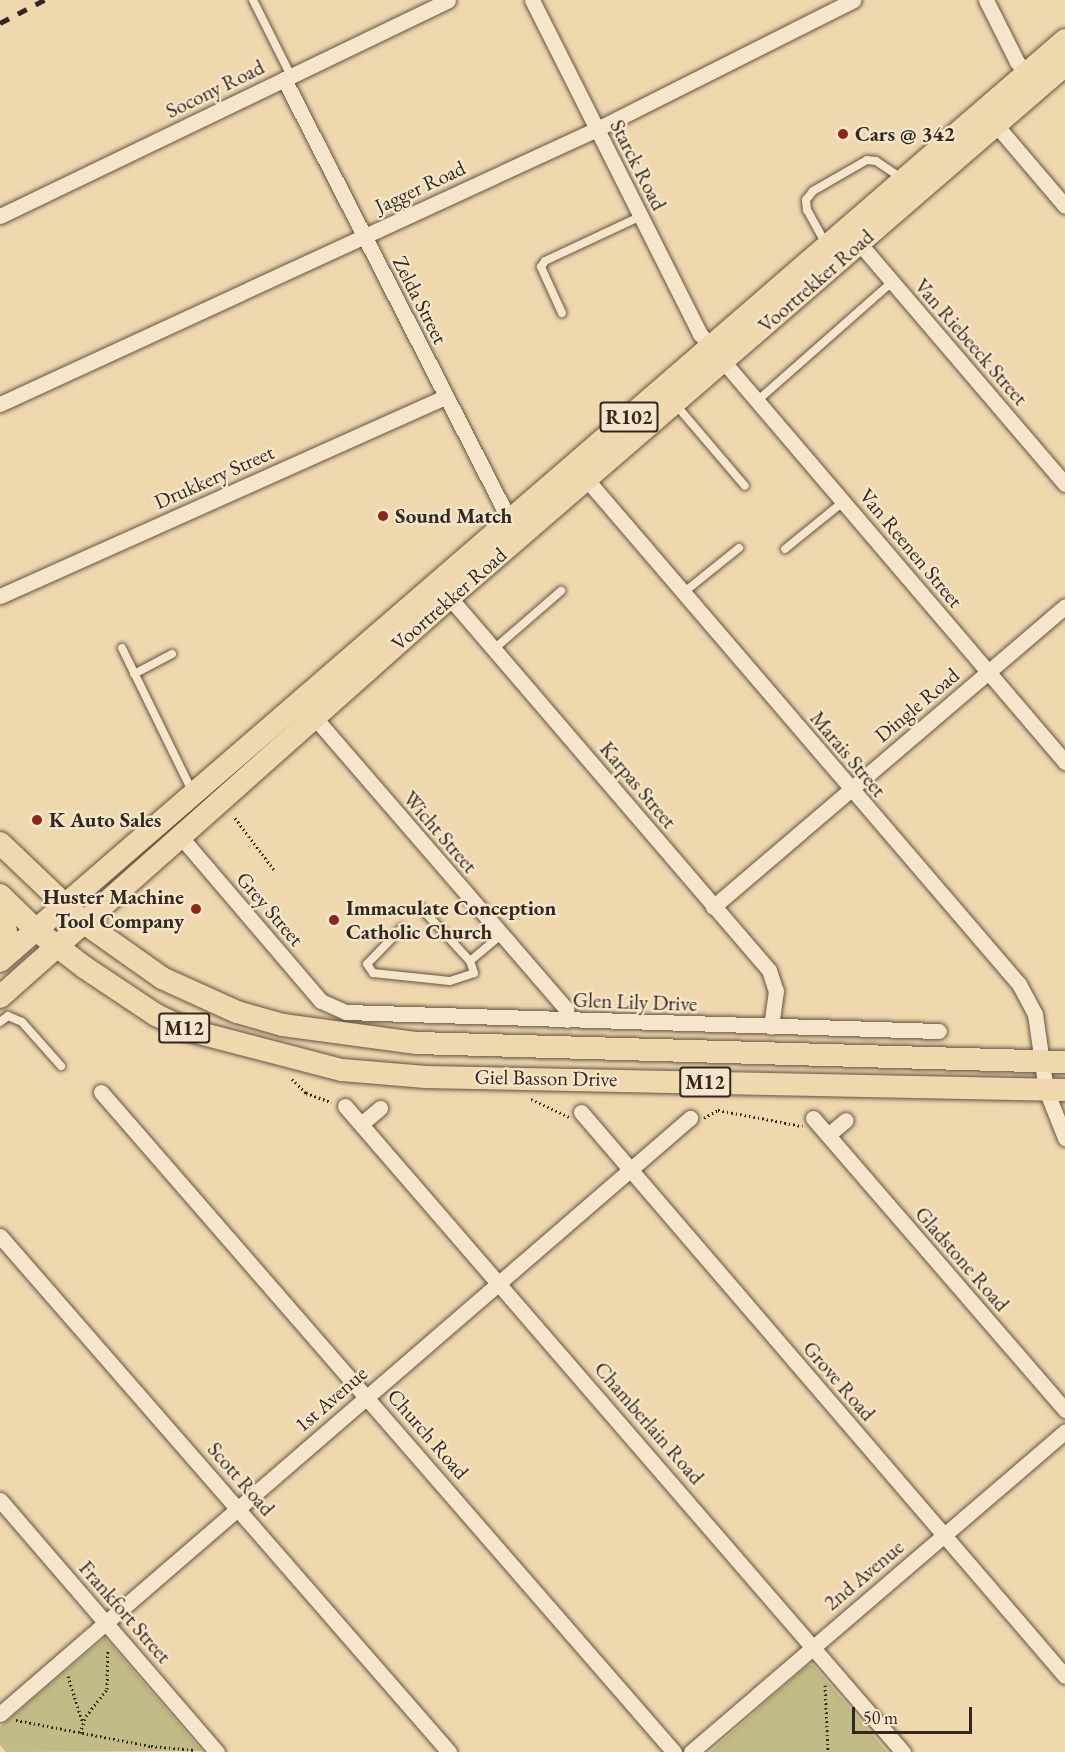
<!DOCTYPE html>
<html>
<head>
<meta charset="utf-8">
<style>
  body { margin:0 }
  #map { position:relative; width:1065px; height:1752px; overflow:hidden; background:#efd7ae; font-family:"EB Garamond",serif }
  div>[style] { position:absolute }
  .green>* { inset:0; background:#c1bc85 }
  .path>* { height:3px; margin-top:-1.5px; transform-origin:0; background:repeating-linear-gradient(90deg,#33281f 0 1.5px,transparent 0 4.5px) }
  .roads { filter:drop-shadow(0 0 2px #625443) drop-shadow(0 0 2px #625443) }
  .lane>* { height:8px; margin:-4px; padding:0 4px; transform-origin:4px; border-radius:4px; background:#f5e5ca }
  .street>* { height:15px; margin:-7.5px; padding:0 7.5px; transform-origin:7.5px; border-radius:7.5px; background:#f5e5ca }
  .primary>* { height:22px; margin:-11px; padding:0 11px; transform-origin:11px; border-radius:11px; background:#efd7ae }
  .rail>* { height:4.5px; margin-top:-2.25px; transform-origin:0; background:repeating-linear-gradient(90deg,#33281f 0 10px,transparent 0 20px) }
  .dots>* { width:16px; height:16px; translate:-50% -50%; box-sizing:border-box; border:3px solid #f5e5ca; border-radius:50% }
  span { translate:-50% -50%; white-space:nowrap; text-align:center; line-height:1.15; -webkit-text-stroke:5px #f5e5ca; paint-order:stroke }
  .shield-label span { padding:2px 4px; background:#f5e5ca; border:2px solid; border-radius:4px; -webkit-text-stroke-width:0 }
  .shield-label { font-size:20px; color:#33281f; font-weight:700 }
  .street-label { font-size:21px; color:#33281f }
  .poi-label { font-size:21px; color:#33281f; font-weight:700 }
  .left { translate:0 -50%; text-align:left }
  .right { translate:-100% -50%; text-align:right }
  .scale { position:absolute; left:852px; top:1707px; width:120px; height:27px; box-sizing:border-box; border:3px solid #33281f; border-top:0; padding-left:8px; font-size:18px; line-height:21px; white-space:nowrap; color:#33281f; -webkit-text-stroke:4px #f5e5ca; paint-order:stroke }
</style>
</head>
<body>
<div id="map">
  <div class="green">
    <div style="clip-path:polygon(105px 1638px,202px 1751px,6px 1752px,0 1745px,0 1727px)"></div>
    <div style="clip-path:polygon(808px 1665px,813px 1665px,887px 1752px,710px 1752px)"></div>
  </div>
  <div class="path">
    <div style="left:235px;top:818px;width:66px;rotate:53deg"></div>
    <div style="left:292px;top:1079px;width:20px;rotate:45deg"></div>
    <div style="left:306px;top:1093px;width:27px;rotate:20deg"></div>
    <div style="left:531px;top:1099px;width:42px;rotate:25.3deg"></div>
    <div style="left:704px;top:1118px;width:16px;rotate:-30deg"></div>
    <div style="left:718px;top:1110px;width:86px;rotate:10.8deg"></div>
    <div style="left:68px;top:1676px;width:50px;rotate:72.6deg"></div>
    <div style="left:825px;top:1685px;width:67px;rotate:87.4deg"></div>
    <div style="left:16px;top:1720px;width:137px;rotate:10.9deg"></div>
    <div style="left:151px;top:1746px;width:44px;rotate:5.2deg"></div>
    <div style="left:80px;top:1733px;width:18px;rotate:-71deg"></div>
    <div style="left:86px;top:1716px;width:34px;rotate:-52deg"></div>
    <div style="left:107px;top:1689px;width:39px;rotate:-89deg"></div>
  </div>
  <div class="roads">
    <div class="lane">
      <div style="left:253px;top:0;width:85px;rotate:63.4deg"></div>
      <div style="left:826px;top:244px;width:39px;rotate:-119deg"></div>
      <div style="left:807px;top:210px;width:10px;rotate:-96deg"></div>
      <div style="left:806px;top:200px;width:11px;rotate:-52deg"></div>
      <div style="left:813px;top:191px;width:62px;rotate:-29.9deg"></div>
      <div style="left:867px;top:160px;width:9px;rotate:6deg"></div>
      <div style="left:876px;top:161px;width:30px;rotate:34deg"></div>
      <div style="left:562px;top:313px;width:51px;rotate:-114.5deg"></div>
      <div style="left:541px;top:267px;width:7px;rotate:-56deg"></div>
      <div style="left:545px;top:261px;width:106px;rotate:-25.1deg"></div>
      <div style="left:757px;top:401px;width:180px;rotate:-41.4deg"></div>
      <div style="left:676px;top:405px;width:106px;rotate:49.6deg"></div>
      <div style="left:785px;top:549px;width:76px;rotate:-39.1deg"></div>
      <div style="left:683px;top:593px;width:72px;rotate:-38.8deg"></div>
      <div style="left:122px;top:648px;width:159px;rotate:63.9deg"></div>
      <div style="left:494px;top:649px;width:89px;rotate:-40.9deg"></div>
      <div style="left:134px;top:674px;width:43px;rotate:-27.8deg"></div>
      <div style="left:402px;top:928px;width:50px;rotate:134.2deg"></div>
      <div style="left:367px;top:964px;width:11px;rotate:56deg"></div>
      <div style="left:373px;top:973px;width:77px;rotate:5.9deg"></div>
      <div style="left:450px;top:981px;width:25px;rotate:-18deg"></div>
      <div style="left:474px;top:973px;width:13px;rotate:-108deg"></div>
      <div style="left:470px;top:961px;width:71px;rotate:-132.7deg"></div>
      <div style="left:470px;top:961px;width:40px;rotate:-40deg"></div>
      <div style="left:0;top:1022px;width:10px;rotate:-37deg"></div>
      <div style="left:8px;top:1016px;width:15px;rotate:23deg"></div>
      <div style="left:22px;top:1022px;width:59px;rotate:48.4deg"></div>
    </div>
    <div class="street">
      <div style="left:532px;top:0;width:374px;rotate:63.3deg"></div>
      <div style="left:700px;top:334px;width:563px;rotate:49.54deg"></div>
      <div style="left:986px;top:0;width:69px;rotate:63.4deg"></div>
      <div style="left:1017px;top:62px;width:23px;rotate:47deg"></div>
      <div style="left:284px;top:79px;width:503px;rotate:62.93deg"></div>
      <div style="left:991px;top:119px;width:114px;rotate:49.6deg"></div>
      <div style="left:0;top:216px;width:497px;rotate:-25.7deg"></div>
      <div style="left:854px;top:237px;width:325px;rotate:49.5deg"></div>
      <div style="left:0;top:404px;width:657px;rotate:-24.73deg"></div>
      <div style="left:597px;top:129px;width:287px;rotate:-26.7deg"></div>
      <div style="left:582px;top:474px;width:672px;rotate:49.41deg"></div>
      <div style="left:1019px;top:984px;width:34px;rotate:62deg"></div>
      <div style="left:1035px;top:1014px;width:77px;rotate:81.8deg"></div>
      <div style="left:1046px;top:1090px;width:52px;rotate:68.4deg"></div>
      <div style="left:444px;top:591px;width:499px;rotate:49.4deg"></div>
      <div style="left:769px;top:970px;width:22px;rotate:72deg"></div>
      <div style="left:776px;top:991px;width:36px;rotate:98deg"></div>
      <div style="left:0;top:596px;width:487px;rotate:-24.1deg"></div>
      <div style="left:309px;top:711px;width:394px;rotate:49.2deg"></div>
      <div style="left:566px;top:1009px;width:11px;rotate:85deg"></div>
      <div style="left:180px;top:836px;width:217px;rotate:49.5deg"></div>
      <div style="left:321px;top:1001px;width:27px;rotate:24deg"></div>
      <div style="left:346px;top:1012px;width:593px;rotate:1.84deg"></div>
      <div style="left:713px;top:907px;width:463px;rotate:-40.5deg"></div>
      <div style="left:101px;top:1092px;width:874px;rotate:49.04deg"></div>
      <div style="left:345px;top:1106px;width:854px;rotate:49.18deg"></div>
      <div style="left:581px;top:1112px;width:743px;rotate:49.37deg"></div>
      <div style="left:813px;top:1118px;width:386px;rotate:49.2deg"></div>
      <div style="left:361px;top:1124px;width:25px;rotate:-40deg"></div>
      <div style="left:828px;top:1135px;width:23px;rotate:-40deg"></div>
      <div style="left:0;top:1236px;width:684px;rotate:48.97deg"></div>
      <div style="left:0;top:1500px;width:333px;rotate:49.3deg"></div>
      <div style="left:0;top:1714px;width:912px;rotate:-40.82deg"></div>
      <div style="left:691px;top:1752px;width:493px;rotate:-40.6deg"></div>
    </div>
    <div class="primary">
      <div style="left:0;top:843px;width:115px;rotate:43.6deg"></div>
      <div style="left:83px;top:922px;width:97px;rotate:35.3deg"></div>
      <div style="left:162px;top:978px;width:82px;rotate:24.4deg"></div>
      <div style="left:237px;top:1012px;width:48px;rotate:15.8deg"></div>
      <div style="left:283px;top:1025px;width:135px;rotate:7.7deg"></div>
      <div style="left:417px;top:1043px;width:648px;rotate:1.68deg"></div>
      <div style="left:0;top:895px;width:50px;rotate:44.2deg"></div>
      <div style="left:36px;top:930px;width:61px;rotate:37.6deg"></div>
      <div style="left:84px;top:967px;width:87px;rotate:33.7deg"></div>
      <div style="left:156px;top:1015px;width:35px;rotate:25deg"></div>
      <div style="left:188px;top:1030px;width:159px;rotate:14.6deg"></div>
      <div style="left:342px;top:1070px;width:84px;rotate:4.8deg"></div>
      <div style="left:426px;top:1077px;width:639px;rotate:1.17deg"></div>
      <div style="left:0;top:913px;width:20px;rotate:72deg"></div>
      <div style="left:6px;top:932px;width:13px;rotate:119deg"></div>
      <div style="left:0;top:961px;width:1408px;rotate:-40.85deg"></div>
      <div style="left:0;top:997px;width:602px;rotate:-41.63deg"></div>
      <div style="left:450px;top:597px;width:813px;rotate:-40.86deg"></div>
    </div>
  </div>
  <div class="rail">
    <div style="left:0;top:23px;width:50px;rotate:-27.6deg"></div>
  </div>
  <div class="dots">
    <div style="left:843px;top:134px;background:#8f2418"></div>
    <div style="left:383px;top:516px;background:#8f2418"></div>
    <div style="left:37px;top:820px;background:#8f2418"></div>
    <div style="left:196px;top:909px;background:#8f2418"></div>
    <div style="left:334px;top:920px;background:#8f2418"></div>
  </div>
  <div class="shield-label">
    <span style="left:629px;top:417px">R102</span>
    <span style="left:184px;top:1028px">M12</span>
    <span style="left:705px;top:1082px">M12</span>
  </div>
  <div class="street-label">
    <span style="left:215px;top:89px;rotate:-26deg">Socony Road</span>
    <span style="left:638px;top:165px;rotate:63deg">Starck Road</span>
    <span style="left:420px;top:187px;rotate:-25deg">Jagger Road</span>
    <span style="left:816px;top:281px;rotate:-41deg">Voortrekker Road</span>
    <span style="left:420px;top:300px;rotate:63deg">Zelda Street</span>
    <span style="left:971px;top:342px;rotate:49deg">Van Riebeeck Street</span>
    <span style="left:214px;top:477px;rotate:-24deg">Drukkery Street</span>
    <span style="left:911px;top:548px;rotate:50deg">Van Reenen Street</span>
    <span style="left:449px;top:599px;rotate:-41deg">Voortrekker Road</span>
    <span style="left:917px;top:705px;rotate:-40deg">Dingle Road</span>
    <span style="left:848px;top:754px;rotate:50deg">Marais Street</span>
    <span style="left:638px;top:785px;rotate:50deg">Karpas Street</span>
    <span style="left:440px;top:832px;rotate:49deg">Wicht Street</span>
    <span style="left:270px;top:909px;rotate:49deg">Grey Street</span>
    <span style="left:635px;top:1002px;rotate:2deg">Glen Lily Drive</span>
    <span style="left:546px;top:1078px;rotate:1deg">Giel Basson Drive</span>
    <span style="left:962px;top:1259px;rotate:49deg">Gladstone Road</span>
    <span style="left:839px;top:1381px;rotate:49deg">Grove Road</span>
    <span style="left:331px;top:1399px;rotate:-41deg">1st Avenue</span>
    <span style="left:649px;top:1423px;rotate:49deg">Chamberlain Road</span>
    <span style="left:428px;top:1434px;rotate:49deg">Church Road</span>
    <span style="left:241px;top:1479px;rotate:49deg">Scott Road</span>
    <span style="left:864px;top:1575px;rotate:-40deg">2nd Avenue</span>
    <span style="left:125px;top:1612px;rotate:49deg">Frankfort Street</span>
  </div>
  <div class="poi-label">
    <span class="left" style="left:855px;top:134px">Cars @ 342</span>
    <span class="left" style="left:395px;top:516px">Sound Match</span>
    <span class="left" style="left:49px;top:820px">K Auto Sales</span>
    <span class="right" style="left:184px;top:909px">Huster Machine<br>Tool Company</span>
    <span class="left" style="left:346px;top:920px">Immaculate Conception<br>Catholic Church</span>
  </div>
  <div class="scale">50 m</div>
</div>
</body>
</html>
